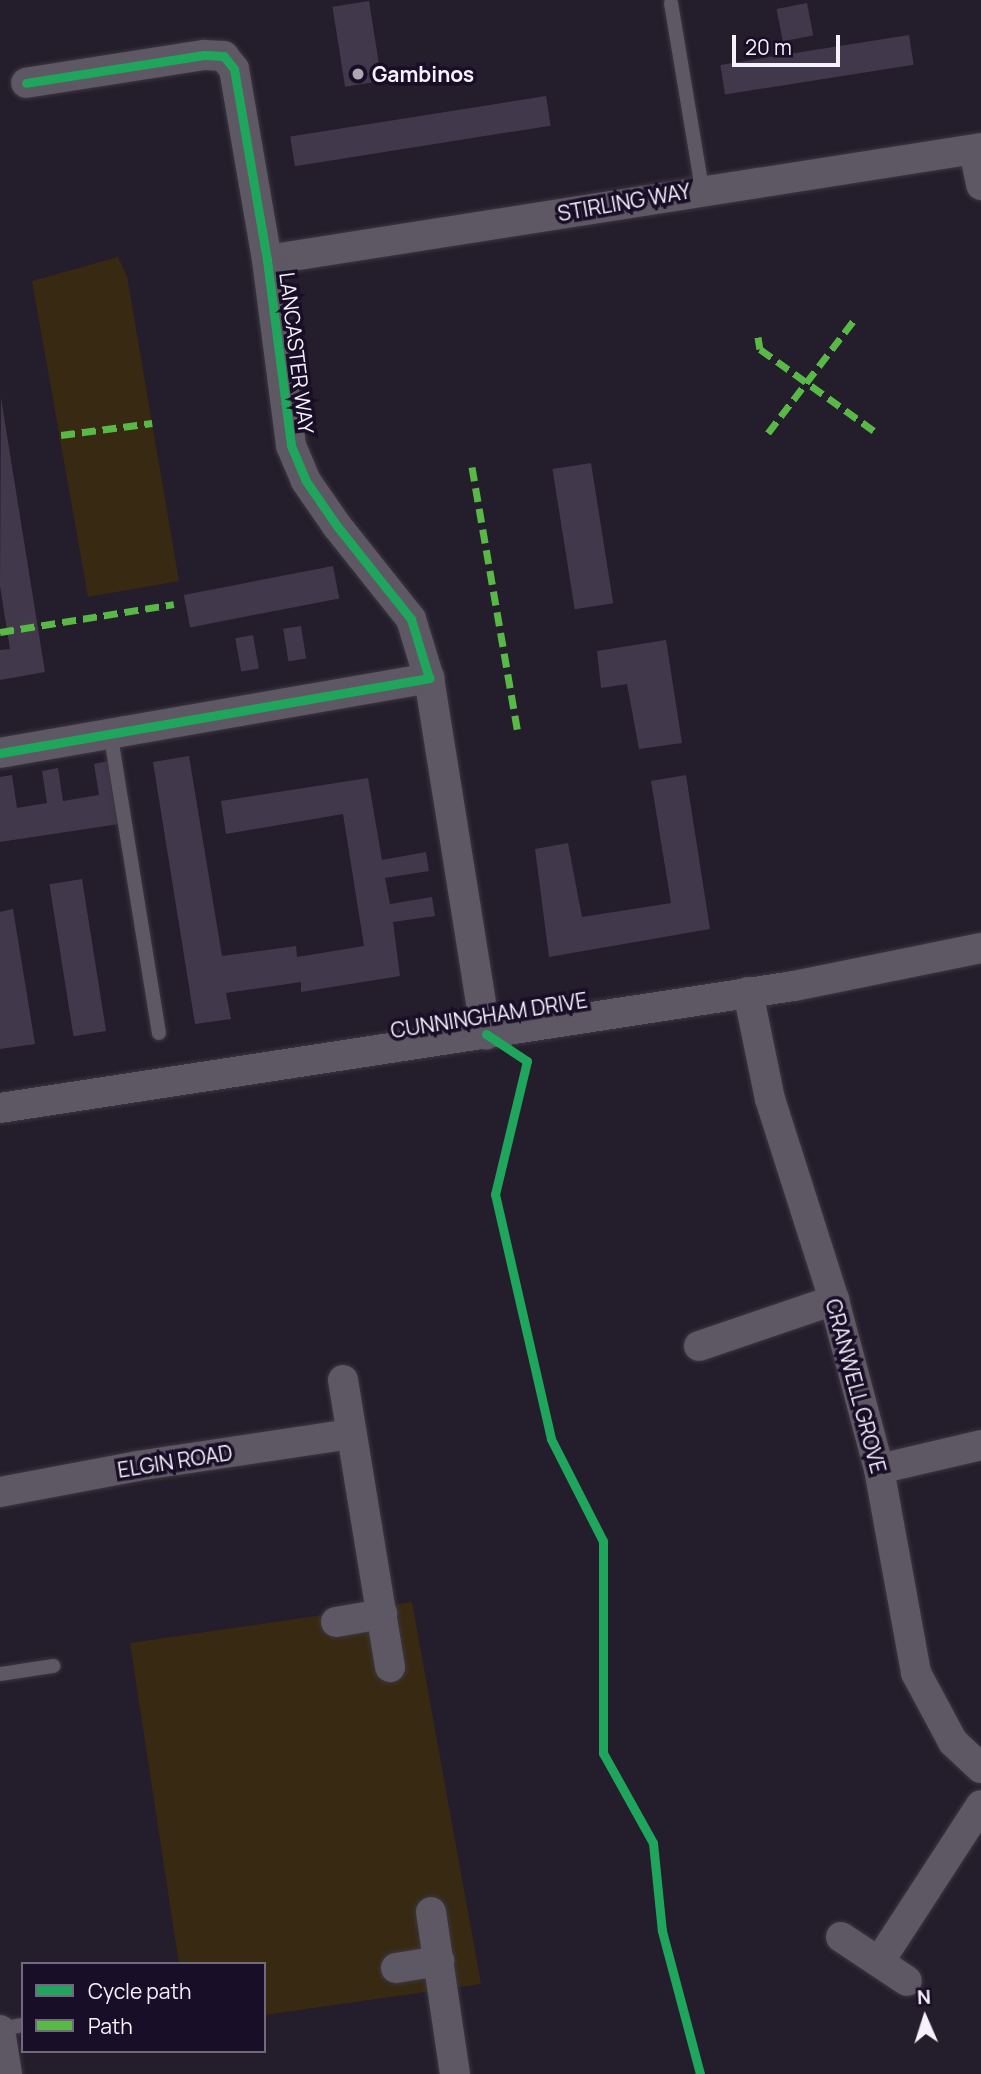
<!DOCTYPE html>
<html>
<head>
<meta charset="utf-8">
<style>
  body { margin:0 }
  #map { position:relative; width:981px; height:2074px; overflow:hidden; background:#241d2b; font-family:Manrope,sans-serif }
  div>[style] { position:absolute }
  .green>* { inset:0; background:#382a12 }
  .building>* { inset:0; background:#42384c; transform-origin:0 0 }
  .roads { filter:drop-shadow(0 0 2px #3b3741) drop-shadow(0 0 2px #3b3741) }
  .lane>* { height:14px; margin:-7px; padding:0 7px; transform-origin:7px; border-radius:7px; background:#5d5863 }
  .street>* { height:30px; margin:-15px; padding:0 15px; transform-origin:15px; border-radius:15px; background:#5d5863 }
  .quiet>* { height:7px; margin-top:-3.5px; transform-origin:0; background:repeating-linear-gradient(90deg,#58b947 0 14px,transparent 0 21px) }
  .cycleway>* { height:9px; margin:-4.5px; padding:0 4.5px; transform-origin:4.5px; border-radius:4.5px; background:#20a55d }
  .dots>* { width:19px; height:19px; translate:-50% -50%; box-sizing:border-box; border:4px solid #190e27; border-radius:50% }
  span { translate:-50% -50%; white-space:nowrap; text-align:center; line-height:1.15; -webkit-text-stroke:7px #190e27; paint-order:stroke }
  .poi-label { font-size:21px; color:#f6f2fc; font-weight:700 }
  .left { translate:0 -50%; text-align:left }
  .street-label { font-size:21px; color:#f6f2fc }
  .legend { position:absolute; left:21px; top:1962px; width:245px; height:91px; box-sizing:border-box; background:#190e27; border:2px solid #71697c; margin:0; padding:9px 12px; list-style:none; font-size:21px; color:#f6f2fc }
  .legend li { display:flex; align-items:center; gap:14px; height:35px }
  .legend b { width:35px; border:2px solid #71697c }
  .north { position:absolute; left:890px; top:1983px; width:70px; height:70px; -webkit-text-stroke:5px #190e27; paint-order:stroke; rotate:357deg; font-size:19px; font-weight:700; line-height:28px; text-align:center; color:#f6f2fc }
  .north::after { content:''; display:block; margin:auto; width:24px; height:32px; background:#f6f2fc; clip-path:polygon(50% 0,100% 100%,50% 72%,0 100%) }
  .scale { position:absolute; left:732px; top:35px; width:108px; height:32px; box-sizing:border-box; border:4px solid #f6f2fc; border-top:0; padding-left:9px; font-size:21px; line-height:24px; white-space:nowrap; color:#f6f2fc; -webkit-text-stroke:5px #190e27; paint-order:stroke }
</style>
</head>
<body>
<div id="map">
  <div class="green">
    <div style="clip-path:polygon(118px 257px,127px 276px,179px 581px,88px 597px,32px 281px)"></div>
    <div style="clip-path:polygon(412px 1602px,481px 1984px,264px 2015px,264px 1964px,179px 1964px,130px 1643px)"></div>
  </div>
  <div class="building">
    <div style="left:369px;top:1px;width:81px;height:37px;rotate:81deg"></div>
    <div style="left:807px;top:3px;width:33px;height:31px;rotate:79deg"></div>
    <div style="left:909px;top:35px;width:30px;height:191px;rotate:81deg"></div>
    <div style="left:546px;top:96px;width:30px;height:259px;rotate:81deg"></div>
    <div style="clip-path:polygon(1px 398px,45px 672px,0 680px,0 650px,10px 649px,0 586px)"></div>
    <div style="left:591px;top:463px;width:142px;height:39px;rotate:81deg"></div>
    <div style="left:333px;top:566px;width:33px;height:152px;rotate:79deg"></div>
    <div style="left:301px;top:626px;width:33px;height:18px;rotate:81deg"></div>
    <div style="left:253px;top:635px;width:34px;height:18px;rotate:80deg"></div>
    <div style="clip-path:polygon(666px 640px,682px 743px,639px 749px,627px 684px,601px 688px,597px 651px)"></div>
    <div style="clip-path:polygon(189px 756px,222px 956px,296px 946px,297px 957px,364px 946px,343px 814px,226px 834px,221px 801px,368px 778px,382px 860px,426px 852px,429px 871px,385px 878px,390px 904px,432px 897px,435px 916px,393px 922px,400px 976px,301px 992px,301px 982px,226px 993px,231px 1019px,195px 1024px,153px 762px)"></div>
    <div style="clip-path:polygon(108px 761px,119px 824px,0 842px,0 777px,12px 775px,17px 808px,47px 803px,42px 771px,58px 768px,63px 801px,99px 795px,94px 764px)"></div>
    <div style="clip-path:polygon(686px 775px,710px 929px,549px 957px,535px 849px,568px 843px,582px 917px,671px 903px,651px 781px)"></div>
    <div style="left:82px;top:879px;width:154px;height:33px;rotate:81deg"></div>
    <div style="clip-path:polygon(13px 909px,35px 1044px,0 1049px,0 912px)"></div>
  </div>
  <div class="roads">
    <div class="lane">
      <div style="left:671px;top:3px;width:188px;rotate:80.5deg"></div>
      <div style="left:110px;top:731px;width:306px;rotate:80.8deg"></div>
      <div style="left:0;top:1674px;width:54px;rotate:-8.6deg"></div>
      <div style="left:0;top:2029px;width:23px;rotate:-10deg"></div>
    </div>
    <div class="street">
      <div style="left:974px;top:151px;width:35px;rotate:78deg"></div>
      <div style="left:267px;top:260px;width:723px;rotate:-8.91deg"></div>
      <div style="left:429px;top:678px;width:361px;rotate:80.9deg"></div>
      <div style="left:0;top:753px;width:436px;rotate:-9.9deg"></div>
      <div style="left:429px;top:678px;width:62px;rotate:-107deg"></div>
      <div style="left:411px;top:619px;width:119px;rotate:-128.5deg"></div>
      <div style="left:337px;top:526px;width:55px;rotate:-124.6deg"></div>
      <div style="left:306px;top:481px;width:39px;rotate:-113deg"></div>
      <div style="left:291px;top:445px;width:187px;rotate:-97.4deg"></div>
      <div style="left:267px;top:260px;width:194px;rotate:-99.8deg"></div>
      <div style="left:234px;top:69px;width:16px;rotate:-128deg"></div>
      <div style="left:224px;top:56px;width:20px;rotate:-177deg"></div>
      <div style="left:204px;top:55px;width:180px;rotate:171.1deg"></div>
      <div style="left:748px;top:992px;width:109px;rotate:78.4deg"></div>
      <div style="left:770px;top:1099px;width:211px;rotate:72.3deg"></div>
      <div style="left:834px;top:1300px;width:175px;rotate:75.1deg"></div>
      <div style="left:879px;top:1469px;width:207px;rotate:79.7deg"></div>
      <div style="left:916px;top:1673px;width:78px;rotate:61.8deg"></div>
      <div style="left:953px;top:1742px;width:38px;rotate:43deg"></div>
      <div style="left:0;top:1108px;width:803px;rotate:-8.74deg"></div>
      <div style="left:794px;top:986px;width:191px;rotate:-11.5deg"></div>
      <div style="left:699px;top:1346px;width:143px;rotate:-18.8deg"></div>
      <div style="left:343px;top:1380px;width:291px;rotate:80.7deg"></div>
      <div style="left:879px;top:1469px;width:105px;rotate:-13.2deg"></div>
      <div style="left:0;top:1492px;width:139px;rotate:-10.7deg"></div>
      <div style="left:137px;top:1466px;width:217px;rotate:-8.5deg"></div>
      <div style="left:336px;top:1622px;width:47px;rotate:-9.9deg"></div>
      <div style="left:431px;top:1912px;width:164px;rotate:81.6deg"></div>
      <div style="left:841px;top:1937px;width:79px;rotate:33.7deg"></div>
      <div style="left:879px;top:1962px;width:187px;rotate:-57deg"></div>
      <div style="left:396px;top:1968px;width:44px;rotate:-9.2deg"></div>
      <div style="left:0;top:2030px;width:45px;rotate:81deg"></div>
    </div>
  </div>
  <div class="quiet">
    <div style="left:758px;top:337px;width:12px;rotate:81deg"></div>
    <div style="left:760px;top:349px;width:140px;rotate:35.7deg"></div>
    <div style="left:768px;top:433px;width:143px;rotate:-52.7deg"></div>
    <div style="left:61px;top:435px;width:92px;rotate:-7.5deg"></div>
    <div style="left:472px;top:467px;width:271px;rotate:80.2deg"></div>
    <div style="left:0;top:632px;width:176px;rotate:-9.1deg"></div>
  </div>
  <div class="cycleway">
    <div style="left:0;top:753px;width:436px;rotate:-9.9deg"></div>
    <div style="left:429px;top:678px;width:62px;rotate:-107deg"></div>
    <div style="left:411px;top:619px;width:119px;rotate:-128.5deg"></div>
    <div style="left:337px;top:526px;width:55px;rotate:-124.6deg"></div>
    <div style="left:306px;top:481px;width:39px;rotate:-113deg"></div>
    <div style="left:291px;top:445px;width:187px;rotate:-97.4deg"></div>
    <div style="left:267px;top:260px;width:194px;rotate:-99.8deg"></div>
    <div style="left:234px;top:69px;width:16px;rotate:-128deg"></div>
    <div style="left:224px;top:56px;width:20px;rotate:-177deg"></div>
    <div style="left:204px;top:55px;width:180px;rotate:171.1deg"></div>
    <div style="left:486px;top:1034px;width:49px;rotate:33.4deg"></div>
    <div style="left:527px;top:1061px;width:137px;rotate:103.5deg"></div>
    <div style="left:495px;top:1194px;width:251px;rotate:77.1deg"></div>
    <div style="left:551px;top:1439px;width:114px;rotate:63deg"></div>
    <div style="left:603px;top:1541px;width:212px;rotate:90deg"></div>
    <div style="left:603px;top:1753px;width:103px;rotate:60.9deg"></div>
    <div style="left:653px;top:1843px;width:88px;rotate:84.2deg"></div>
    <div style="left:662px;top:1931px;width:148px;rotate:75.1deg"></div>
  </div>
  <div class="dots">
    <div style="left:358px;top:74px;background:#aca7b3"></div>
  </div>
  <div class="poi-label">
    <span class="left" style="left:372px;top:74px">Gambinos</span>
  </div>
  <div class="street-label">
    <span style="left:624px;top:202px;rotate:-10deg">STIRLING WAY</span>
    <span style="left:297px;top:353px;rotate:83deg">LANCASTER WAY</span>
    <span style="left:489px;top:1015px;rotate:-9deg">CUNNINGHAM DRIVE</span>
    <span style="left:856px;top:1386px;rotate:75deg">CRANWELL GROVE</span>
    <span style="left:175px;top:1461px;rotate:-9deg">ELGIN ROAD</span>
  </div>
  <ul class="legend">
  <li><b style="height:9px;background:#20a55d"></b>Cycle path</li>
  <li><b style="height:9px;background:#58b947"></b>Path</li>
  </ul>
  <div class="north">N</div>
  <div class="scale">20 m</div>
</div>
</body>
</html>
